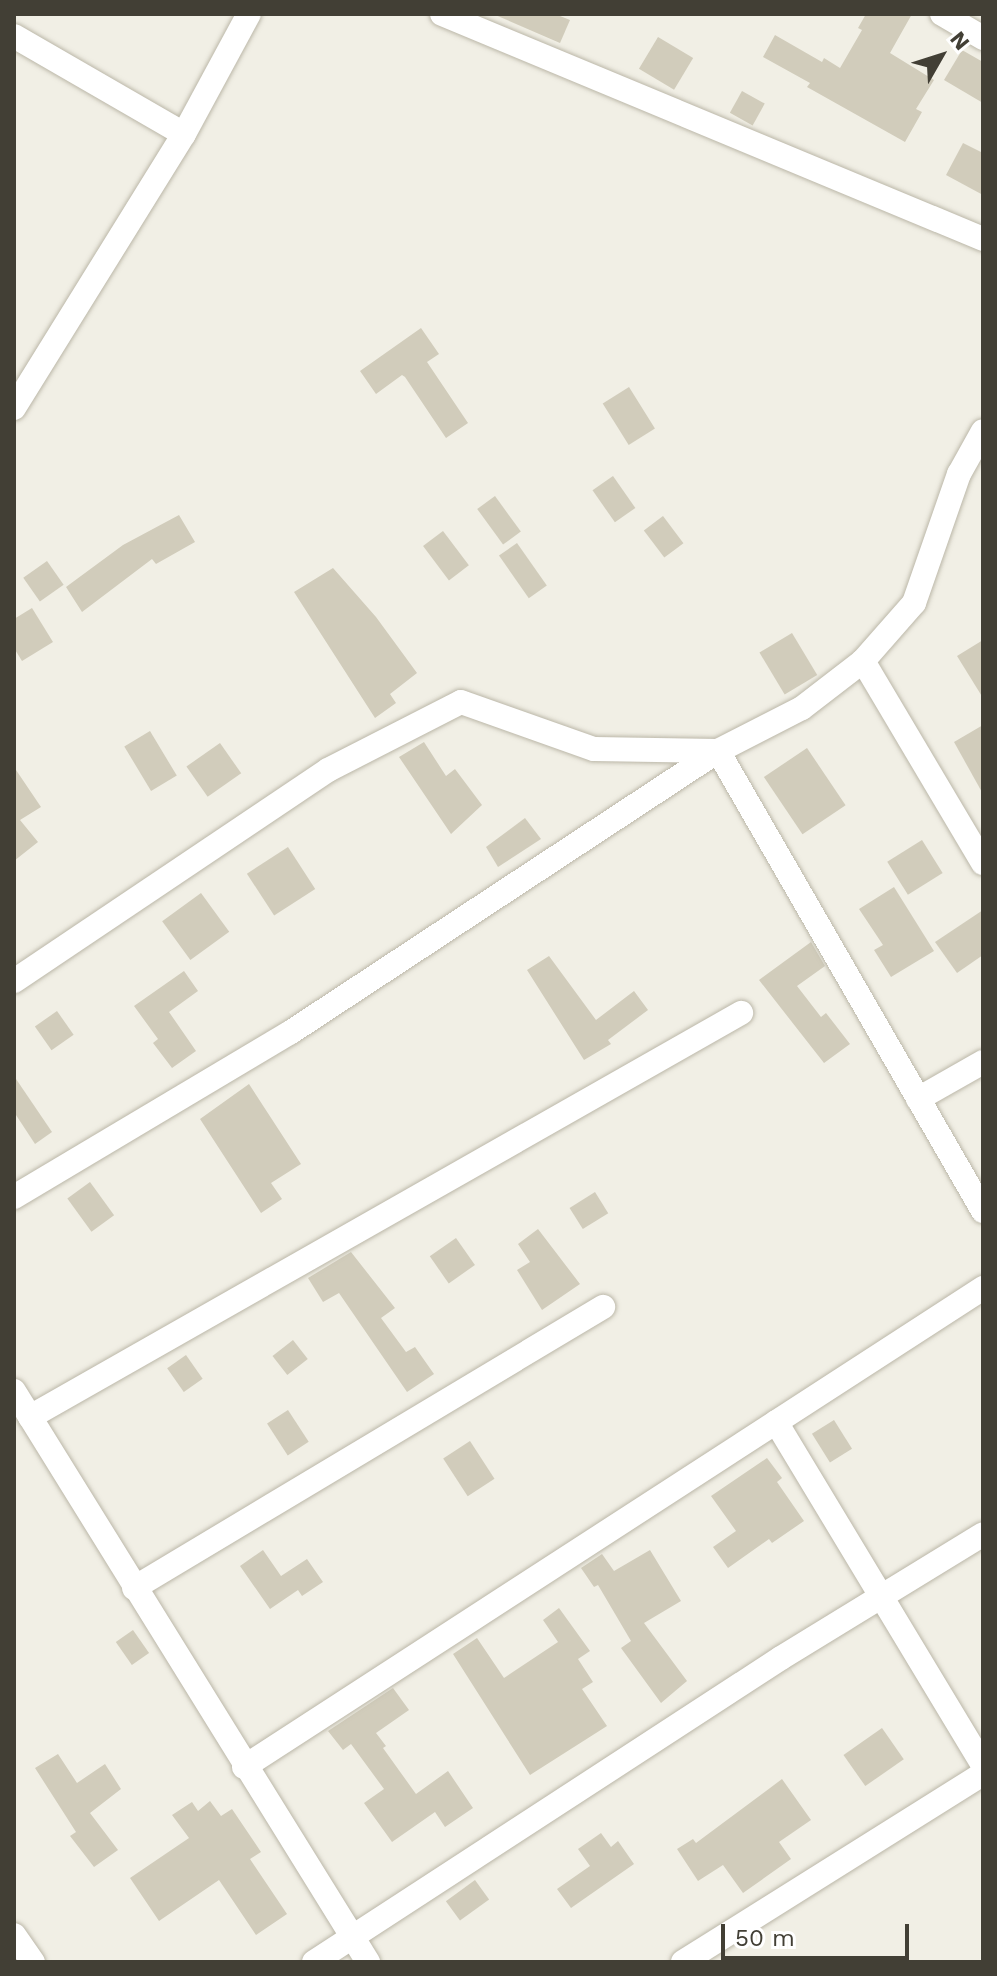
<!DOCTYPE html>
<html>
<head>
<meta charset="utf-8">
<style>
  body { margin:0 }
  #map { position:relative; width:997px; height:1976px; overflow:hidden; background:#f1efe5; font-family:"Work Sans",sans-serif }
  div>[style] { position:absolute }
  .building>* { inset:0; background:#d1ccbb; transform-origin:0 0 }
  .roads { filter:drop-shadow(0 0 2px #bbb7a8) drop-shadow(0 0 2px #bbb7a8) }
  .street>* { height:24px; margin:-12px; padding:0 12px; transform-origin:12px; border-radius:12px; background:#fff }
  span { translate:-50% -50%; white-space:nowrap; text-align:center; line-height:1.15; -webkit-text-stroke:6px #fff; paint-order:stroke }
  .frame { position:absolute; inset:0; border:16px solid #423f35; pointer-events:none }
  .north { position:absolute; left:901px; top:16px; width:80px; height:80px; -webkit-text-stroke:6px #fff; paint-order:stroke; rotate:51deg; font-size:22px; font-weight:700; line-height:32px; text-align:center; color:#423f35 }
  .north::after { content:''; display:block; margin:auto; width:28px; height:36px; background:#423f35; clip-path:polygon(50% 0,100% 100%,50% 72%,0 100%) }
  .scale { position:absolute; left:721px; top:1924px; width:188px; height:36px; box-sizing:border-box; border:4px solid #423f35; border-top:0; padding-left:10px; font-size:24px; line-height:28px; white-space:nowrap; color:#423f35; -webkit-text-stroke:6px #fff; paint-order:stroke }
</style>
</head>
<body>
<div id="map">
  <div class="building">
    <div style="clip-path:polygon(493px 14px,555px 14px,570px 20px,560px 43px)"></div>
    <div style="clip-path:polygon(866px 14px,912px 14px,890px 53px,934px 80px,916px 109px,922px 112px,905px 142px,807px 87px,810px 83px,763px 57px,775px 35px,822px 62px,824px 58px,840px 68px,862px 30px,858px 28px)"></div>
    <div style="left:658px;top:37px;width:41px;height:37px;rotate:31deg"></div>
    <div style="clip-path:polygon(962px 50px,983px 62px,983px 103px,944px 80px)"></div>
    <div style="left:742px;top:91px;width:26px;height:25px;rotate:29deg"></div>
    <div style="clip-path:polygon(963px 143px,983px 153px,983px 195px,946px 175px)"></div>
    <div style="clip-path:polygon(421px 328px,439px 354px,427px 362px,468px 423px,446px 438px,405px 377px,402px 375px,376px 394px,360px 371px)"></div>
    <div style="left:629px;top:387px;width:49px;height:31px;rotate:58deg"></div>
    <div style="left:613px;top:476px;width:39px;height:25px;rotate:55deg"></div>
    <div style="left:495px;top:496px;width:44px;height:22px;rotate:54deg"></div>
    <div style="clip-path:polygon(179px 515px,195px 542px,156px 564px,152px 559px,82px 612px,66px 587px,123px 545px)"></div>
    <div style="left:663px;top:516px;width:34px;height:24px;rotate:53deg"></div>
    <div style="left:443px;top:531px;width:43px;height:25px;rotate:53deg"></div>
    <div style="left:517px;top:543px;width:52px;height:22px;rotate:55deg"></div>
    <div style="left:47px;top:561px;width:29px;height:29px;rotate:55deg"></div>
    <div style="clip-path:polygon(333px 568px,376px 617px,417px 673px,390px 694px,396px 703px,375px 718px,294px 592px)"></div>
    <div style="clip-path:polygon(32px 608px,53px 642px,22px 661px,14px 648px,14px 619px)"></div>
    <div style="left:792px;top:633px;width:49px;height:38px;rotate:59deg"></div>
    <div style="clip-path:polygon(983px 640px,983px 698px,957px 656px)"></div>
    <div style="clip-path:polygon(983px 725px,983px 794px,954px 742px)"></div>
    <div style="left:150px;top:731px;width:52px;height:30px;rotate:59deg"></div>
    <div style="clip-path:polygon(424px 742px,446px 776px,455px 769px,482px 805px,451px 834px,399px 757px)"></div>
    <div style="left:220px;top:743px;width:37px;height:41px;rotate:55deg"></div>
    <div style="left:807px;top:748px;width:69px;height:52px;rotate:56deg"></div>
    <div style="clip-path:polygon(14px 767px,41px 807px,20px 820px,38px 842px,14px 861px)"></div>
    <div style="clip-path:polygon(525px 818px,541px 839px,498px 867px,486px 847px)"></div>
    <div style="left:922px;top:840px;width:39px;height:41px;rotate:58deg"></div>
    <div style="left:288px;top:847px;width:50px;height:49px;rotate:57deg"></div>
    <div style="clip-path:polygon(894px 887px,934px 951px,891px 977px,874px 950px,883px 945px,859px 909px)"></div>
    <div style="left:201px;top:893px;width:48px;height:48px;rotate:54deg"></div>
    <div style="clip-path:polygon(983px 910px,983px 955px,957px 973px,935px 942px)"></div>
    <div style="clip-path:polygon(811px 942px,825px 966px,797px 986px,821px 1017px,826px 1013px,850px 1044px,824px 1063px,759px 980px)"></div>
    <div style="clip-path:polygon(549px 956px,596px 1020px,634px 991px,648px 1010px,608px 1040px,611px 1044px,584px 1060px,527px 970px)"></div>
    <div style="clip-path:polygon(184px 971px,198px 991px,169px 1012px,196px 1051px,172px 1068px,153px 1043px,158px 1039px,134px 1006px)"></div>
    <div style="left:57px;top:1011px;width:29px;height:27px;rotate:55deg"></div>
    <div style="clip-path:polygon(14px 1076px,52px 1132px,35px 1144px,14px 1112px)"></div>
    <div style="clip-path:polygon(249px 1084px,301px 1164px,271px 1183px,282px 1199px,261px 1213px,200px 1119px)"></div>
    <div style="left:90px;top:1182px;width:41px;height:28px;rotate:54deg"></div>
    <div style="left:595px;top:1192px;width:25px;height:30px;rotate:58deg"></div>
    <div style="clip-path:polygon(538px 1229px,580px 1284px,542px 1310px,517px 1270px,530px 1262px,518px 1244px)"></div>
    <div style="left:456px;top:1238px;width:33px;height:32px;rotate:55deg"></div>
    <div style="clip-path:polygon(351px 1252px,395px 1308px,381px 1318px,406px 1352px,415px 1347px,434px 1374px,407px 1392px,339px 1293px,323px 1302px,308px 1278px)"></div>
    <div style="left:293px;top:1340px;width:24px;height:26px;rotate:52deg"></div>
    <div style="left:186px;top:1355px;width:29px;height:23px;rotate:55deg"></div>
    <div style="left:288px;top:1410px;width:38px;height:25px;rotate:57deg"></div>
    <div style="left:834px;top:1420px;width:34px;height:26px;rotate:58deg"></div>
    <div style="left:470px;top:1441px;width:45px;height:32px;rotate:57deg"></div>
    <div style="clip-path:polygon(767px 1458px,782px 1478px,777px 1482px,804px 1521px,772px 1543px,769px 1539px,728px 1568px,713px 1547px,736px 1531px,711px 1496px)"></div>
    <div style="clip-path:polygon(263px 1550px,281px 1576px,307px 1559px,323px 1582px,302px 1596px,298px 1590px,270px 1609px,240px 1566px)"></div>
    <div style="clip-path:polygon(650px 1550px,681px 1601px,644px 1623px,687px 1681px,661px 1703px,621px 1648px,631px 1641px,598px 1585px,594px 1587px,581px 1568px,602px 1554px,614px 1571px)"></div>
    <div style="clip-path:polygon(559px 1608px,590px 1651px,578px 1659px,593px 1682px,582px 1689px,607px 1726px,530px 1775px,453px 1654px,477px 1638px,504px 1678px,558px 1642px,543px 1620px)"></div>
    <div style="left:133px;top:1630px;width:28px;height:21px;rotate:55deg"></div>
    <div style="clip-path:polygon(393px 1688px,409px 1710px,376px 1733px,386px 1746px,383px 1748px,416px 1794px,448px 1771px,473px 1808px,445px 1827px,435px 1812px,392px 1842px,364px 1803px,384px 1789px,351px 1744px,343px 1750px,328px 1731px)"></div>
    <div style="left:882px;top:1728px;width:38px;height:47px;rotate:55deg"></div>
    <div style="clip-path:polygon(58px 1754px,77px 1783px,105px 1764px,121px 1789px,90px 1813px,118px 1850px,94px 1867px,70px 1836px,76px 1832px,35px 1768px)"></div>
    <div style="clip-path:polygon(782px 1779px,811px 1820px,779px 1842px,791px 1859px,743px 1893px,723px 1865px,698px 1881px,677px 1849px,693px 1839px,696px 1843px)"></div>
    <div style="clip-path:polygon(210px 1801px,221px 1816px,232px 1809px,261px 1852px,250px 1859px,287px 1914px,256px 1935px,219px 1880px,159px 1921px,130px 1878px,189px 1838px,172px 1815px,192px 1802px,198px 1811px)"></div>
    <div style="clip-path:polygon(601px 1833px,611px 1847px,618px 1841px,634px 1864px,571px 1908px,557px 1889px,590px 1866px,578px 1849px)"></div>
    <div style="left:475px;top:1880px;width:24px;height:36px;rotate:54deg"></div>
  </div>
  <div class="roads">
    <div class="street">
      <div style="left:442px;top:14px;width:586px;rotate:22.58deg"></div>
      <div style="left:942px;top:14px;width:48px;rotate:30.3deg"></div>
      <div style="left:14px;top:36px;width:196px;rotate:30deg"></div>
      <div style="left:14px;top:408px;width:322px;rotate:-58.2deg"></div>
      <div style="left:184px;top:134px;width:136px;rotate:-61.6deg"></div>
      <div style="left:863px;top:661px;width:235px;rotate:59.3deg"></div>
      <div style="left:14px;top:981px;width:378px;rotate:-33.9deg"></div>
      <div style="left:328px;top:770px;width:149px;rotate:-27.1deg"></div>
      <div style="left:461px;top:702px;width:141px;rotate:19.5deg"></div>
      <div style="left:594px;top:749px;width:124px;rotate:0.9deg"></div>
      <div style="left:718px;top:751px;width:94px;rotate:-27.1deg"></div>
      <div style="left:802px;top:708px;width:77px;rotate:-37.6deg"></div>
      <div style="left:863px;top:661px;width:77px;rotate:-48.7deg"></div>
      <div style="left:914px;top:603px;width:137px;rotate:-70.8deg"></div>
      <div style="left:959px;top:474px;width:49px;rotate:-60.8deg"></div>
      <div style="left:918px;top:1099px;width:75px;rotate:-29.6deg"></div>
      <div style="left:14px;top:1197px;width:322px;rotate:-30.8deg"></div>
      <div style="left:291px;top:1032px;width:511px;rotate:-33.35deg"></div>
      <div style="left:718px;top:751px;width:531px;rotate:60.05deg"></div>
      <div style="left:14px;top:1391px;width:672px;rotate:58.2deg"></div>
      <div style="left:30px;top:1417px;width:818px;rotate:-29.61deg"></div>
      <div style="left:776px;top:1422px;width:401px;rotate:58.9deg"></div>
      <div style="left:134px;top:1588px;width:547px;rotate:-30.93deg"></div>
      <div style="left:244px;top:1767px;width:881px;rotate:-32.95deg"></div>
      <div style="left:14px;top:1935px;width:33px;rotate:55deg"></div>
      <div style="left:314px;top:1962px;width:557px;rotate:-33.06deg"></div>
      <div style="left:781px;top:1658px;width:237px;rotate:-31.5deg"></div>
      <div style="left:683px;top:1962px;width:354px;rotate:-32.1deg"></div>
    </div>
  </div>
  <div class="frame"></div>
  <div class="north">N</div>
  <div class="scale">50 m</div>
</div>
</body>
</html>
